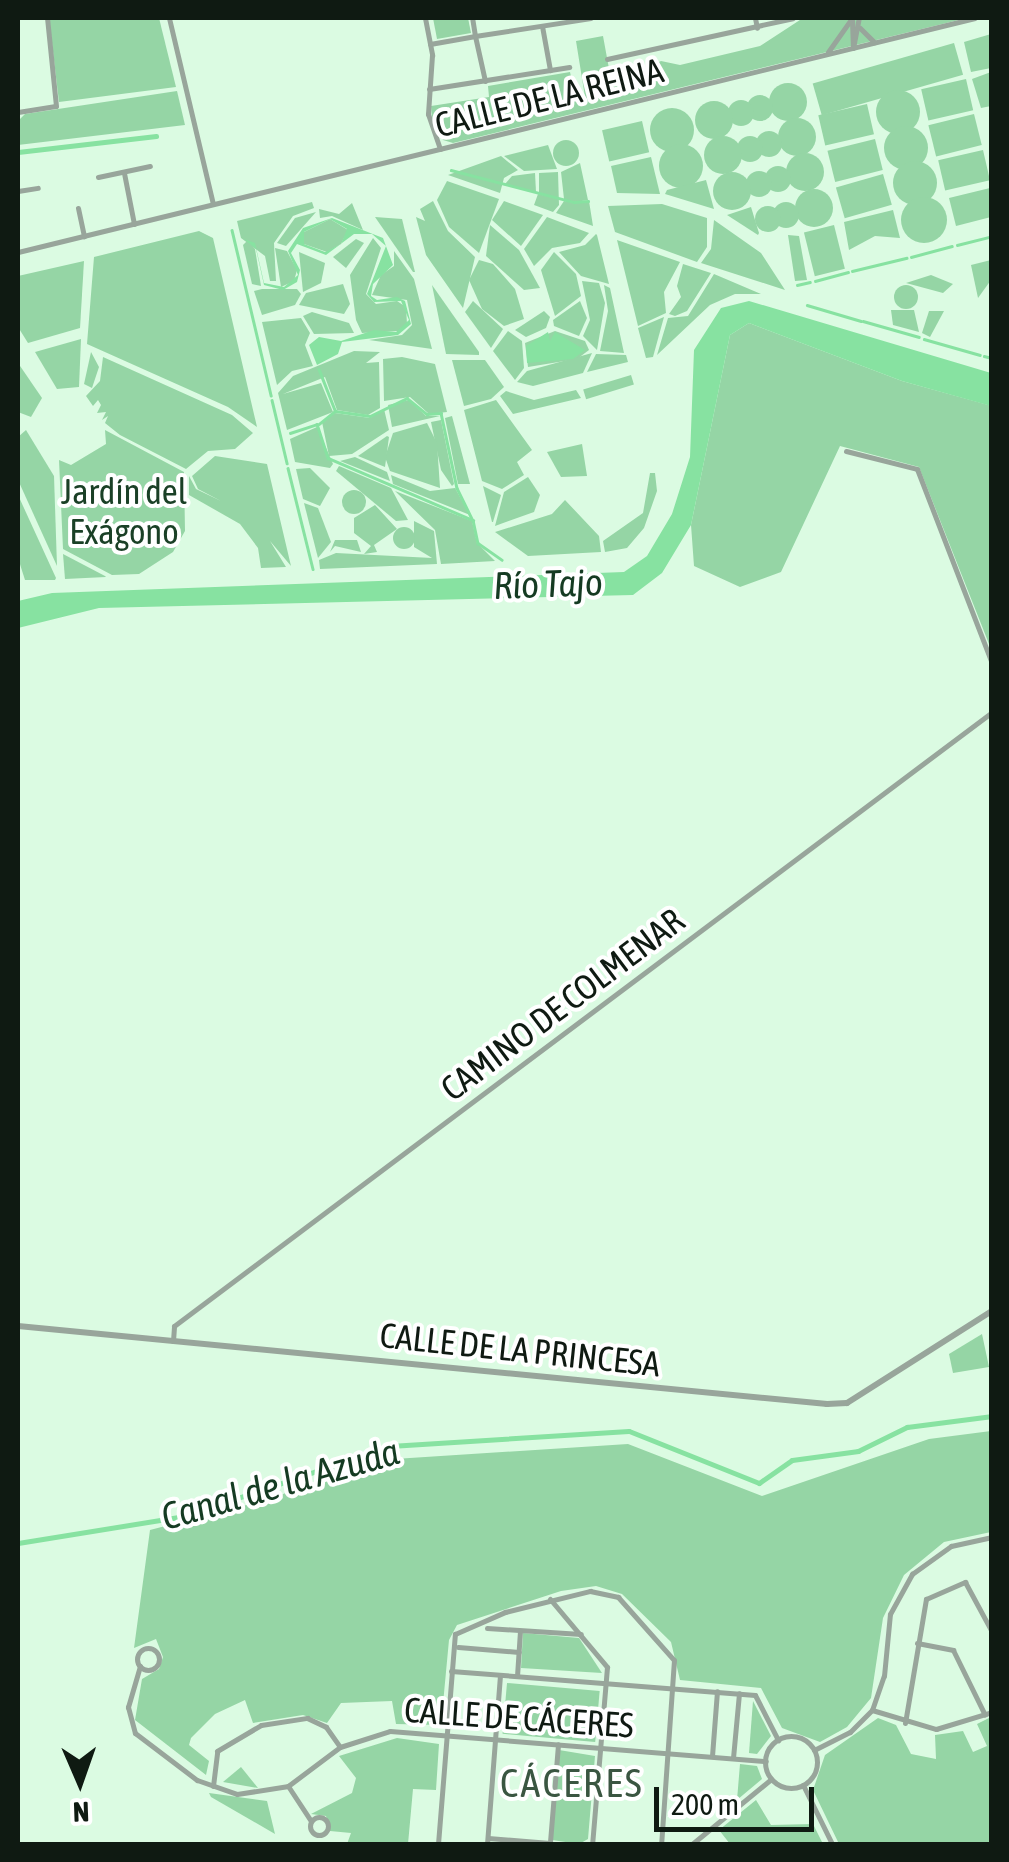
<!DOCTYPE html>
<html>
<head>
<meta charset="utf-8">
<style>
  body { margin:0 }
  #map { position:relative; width:1009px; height:1862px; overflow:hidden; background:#dbfbe2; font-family:"Asap Condensed",sans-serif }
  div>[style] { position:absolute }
  .green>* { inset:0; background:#95d5a5; transform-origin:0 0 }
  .round { border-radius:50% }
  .water>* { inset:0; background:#87e2a1 }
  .stream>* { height:2.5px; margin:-1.25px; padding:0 1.25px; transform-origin:1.25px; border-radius:1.25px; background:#87e2a1 }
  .canal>* { height:5px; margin:-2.5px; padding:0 2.5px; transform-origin:2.5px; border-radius:2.5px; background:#87e2a1 }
  .minor>* { height:5px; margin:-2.5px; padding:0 2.5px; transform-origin:2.5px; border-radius:2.5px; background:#98a59b }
  .minor>.ring { margin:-2.5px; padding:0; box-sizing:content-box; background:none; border:5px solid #98a59b; border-radius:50% }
  .tertiary>* { height:6px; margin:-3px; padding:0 3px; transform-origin:3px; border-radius:3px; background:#98a59b }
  span { translate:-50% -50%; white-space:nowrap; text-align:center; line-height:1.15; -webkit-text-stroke:8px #fff; paint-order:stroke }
  .street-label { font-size:35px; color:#0f1a12 }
  .park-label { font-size:35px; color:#1a4026 }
  .water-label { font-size:38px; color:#153b22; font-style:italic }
  .quarter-label { font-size:40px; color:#3a5641; letter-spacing:2.5px }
  .frame { position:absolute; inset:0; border:20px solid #0f1a12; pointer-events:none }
  .north { position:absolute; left:30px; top:1732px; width:100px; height:100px; -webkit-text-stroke:8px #fff; paint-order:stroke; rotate:178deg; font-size:28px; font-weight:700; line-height:40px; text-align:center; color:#0f1a12 }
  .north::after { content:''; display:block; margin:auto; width:35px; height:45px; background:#0f1a12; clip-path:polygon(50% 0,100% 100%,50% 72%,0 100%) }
  .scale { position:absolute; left:654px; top:1787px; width:160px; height:45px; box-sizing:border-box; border:5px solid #0f1a12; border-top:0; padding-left:12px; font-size:30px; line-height:35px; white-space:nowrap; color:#0f1a12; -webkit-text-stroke:8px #fff; paint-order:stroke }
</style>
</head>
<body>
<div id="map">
  <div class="green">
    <div style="clip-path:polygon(49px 18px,159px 18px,176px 87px,59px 102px)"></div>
    <div style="clip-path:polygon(433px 18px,468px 18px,471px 33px,437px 39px)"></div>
    <div style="clip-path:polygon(803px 18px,967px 18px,453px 143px,443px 140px,432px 119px,431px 106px,489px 97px,488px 86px,570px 72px,576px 99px,585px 97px,576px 41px,603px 36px,612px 85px,661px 61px,680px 65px,760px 46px)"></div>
    <div style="clip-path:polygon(991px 34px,991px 68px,971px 72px,964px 42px)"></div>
    <div style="left:954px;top:43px;width:33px;height:147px;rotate:74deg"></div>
    <div style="clip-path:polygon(991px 72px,991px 106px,981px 108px,972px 79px)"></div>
    <div style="left:966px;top:79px;width:32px;height:46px;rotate:77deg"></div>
    <div class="round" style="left:769px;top:83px;width:38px;height:38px"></div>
    <div class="round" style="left:876px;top:90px;width:44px;height:44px"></div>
    <div style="clip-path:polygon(177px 91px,185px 125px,18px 145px,18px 121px,25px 114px)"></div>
    <div class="round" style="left:747px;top:95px;width:26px;height:26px"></div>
    <div class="round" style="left:728px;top:100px;width:26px;height:26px"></div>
    <div class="round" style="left:695px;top:101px;width:38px;height:38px"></div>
    <div style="left:867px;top:104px;width:31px;height:50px;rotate:77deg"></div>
    <div class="round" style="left:650px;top:108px;width:44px;height:44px"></div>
    <div style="left:974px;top:114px;width:32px;height:47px;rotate:76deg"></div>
    <div class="round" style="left:778px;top:118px;width:38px;height:38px"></div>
    <div style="left:642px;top:121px;width:32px;height:41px;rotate:77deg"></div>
    <div class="round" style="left:884px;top:126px;width:44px;height:44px"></div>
    <div class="round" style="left:756px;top:131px;width:26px;height:26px"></div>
    <div class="round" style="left:737px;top:136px;width:26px;height:26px"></div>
    <div class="round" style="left:704px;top:136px;width:38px;height:38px"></div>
    <div style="left:875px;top:139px;width:32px;height:49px;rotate:76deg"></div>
    <div class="round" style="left:553px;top:140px;width:26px;height:26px"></div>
    <div class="round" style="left:659px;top:144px;width:44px;height:44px"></div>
    <div style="clip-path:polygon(548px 145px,557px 169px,524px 171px,504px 156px)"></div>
    <div style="left:983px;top:150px;width:31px;height:46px;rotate:77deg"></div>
    <div class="round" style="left:786px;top:153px;width:38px;height:38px"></div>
    <div style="clip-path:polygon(501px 156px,518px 170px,504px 178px,500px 193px,448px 175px)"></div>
    <div style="clip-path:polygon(651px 157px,660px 194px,617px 193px,611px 166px)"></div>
    <div class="round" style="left:893px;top:161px;width:44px;height:44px"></div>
    <div style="clip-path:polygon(580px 163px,588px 200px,575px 202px,589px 201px,593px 226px,556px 213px,564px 201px,572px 202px,564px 199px,561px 172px)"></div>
    <div class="round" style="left:765px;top:166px;width:26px;height:26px"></div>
    <div class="round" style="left:746px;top:171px;width:26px;height:26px"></div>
    <div style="clip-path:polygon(558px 172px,559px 205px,553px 212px,534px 205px,538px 194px,555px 198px,539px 193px,539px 173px)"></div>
    <div class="round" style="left:713px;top:172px;width:38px;height:38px"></div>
    <div style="clip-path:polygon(535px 173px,536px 192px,505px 184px,512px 176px)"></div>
    <div style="left:883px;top:174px;width:32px;height:49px;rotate:74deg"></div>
    <div style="clip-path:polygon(706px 180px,714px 209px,665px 194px,667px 190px)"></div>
    <div style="clip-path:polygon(447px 181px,499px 199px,479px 253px,449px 227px,437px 200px)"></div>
    <div style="clip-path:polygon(990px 188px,991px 217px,956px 226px,949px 198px)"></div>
    <div class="round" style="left:795px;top:189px;width:38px;height:38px"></div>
    <div class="round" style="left:901px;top:197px;width:46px;height:46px"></div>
    <div style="clip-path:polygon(433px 201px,448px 231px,475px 257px,463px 308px,426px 255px,416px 217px,425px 221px,420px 209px)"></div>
    <div style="clip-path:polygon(504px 201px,543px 215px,521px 246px,492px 220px)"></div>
    <div style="clip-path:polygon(312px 202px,314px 208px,293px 216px,274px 243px,276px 281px,270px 281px,265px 256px,241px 238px,237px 221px)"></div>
    <div class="round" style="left:773px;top:202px;width:26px;height:26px"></div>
    <div style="clip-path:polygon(352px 203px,363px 230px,332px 216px,320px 218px,319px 209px,339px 214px)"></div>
    <div style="clip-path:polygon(662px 204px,707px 218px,707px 247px,697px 262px,615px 232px,608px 206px)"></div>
    <div class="round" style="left:755px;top:206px;width:26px;height:26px"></div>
    <div style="clip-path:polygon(751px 207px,759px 233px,758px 235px,727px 215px)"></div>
    <div style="clip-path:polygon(893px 210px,900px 238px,875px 236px,849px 250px,844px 222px)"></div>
    <div style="clip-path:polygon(316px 212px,286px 246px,277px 243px,295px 218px)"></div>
    <div style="clip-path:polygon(375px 217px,402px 219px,415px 272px,413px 272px)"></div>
    <div style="clip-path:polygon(547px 217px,589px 233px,580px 243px,552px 248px,534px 266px,524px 249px)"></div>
    <div style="clip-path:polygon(330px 219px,348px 230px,341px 244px,327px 252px,304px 244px,304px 232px)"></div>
    <div style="clip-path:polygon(714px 220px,761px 253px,785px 290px,701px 263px,711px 249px)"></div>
    <div style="clip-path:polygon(490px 225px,519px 250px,540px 288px,524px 290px,486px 256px)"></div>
    <div style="left:834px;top:225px;width:45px;height:31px;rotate:76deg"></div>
    <div style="clip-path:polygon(199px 231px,213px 238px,257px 427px,228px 407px,87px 344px,94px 257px)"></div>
    <div style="clip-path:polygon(596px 234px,597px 235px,609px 284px,581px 276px,559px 252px,585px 245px)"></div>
    <div style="clip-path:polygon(788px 235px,799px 236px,807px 280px,795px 281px)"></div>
    <div style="clip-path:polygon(373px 238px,381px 248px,366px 294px,376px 304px,397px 301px,406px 307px,407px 324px,398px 331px,362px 333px,356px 320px,350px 275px)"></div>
    <div style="clip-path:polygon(356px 239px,364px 243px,346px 268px,333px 257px)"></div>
    <div style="clip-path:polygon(248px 240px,255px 249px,261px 286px,252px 284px,243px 245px)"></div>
    <div style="clip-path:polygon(617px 240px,680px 262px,664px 292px,666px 313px,638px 326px)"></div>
    <div style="clip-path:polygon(275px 248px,287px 251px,297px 270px,294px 281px,281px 287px)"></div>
    <div style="clip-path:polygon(394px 251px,414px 279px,432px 349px,369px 340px,402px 335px,412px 325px,407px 300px,372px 295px,381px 275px,394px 266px)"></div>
    <div style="clip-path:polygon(299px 252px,325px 263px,321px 283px,303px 292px)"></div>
    <div style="clip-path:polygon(554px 252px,576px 274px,581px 296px,555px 316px,541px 270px)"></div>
    <div style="clip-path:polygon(479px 260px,493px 264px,515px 289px,524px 319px,504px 326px,482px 309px,469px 280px)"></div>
    <div style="clip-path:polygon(991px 260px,991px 280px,978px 298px,971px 265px)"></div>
    <div style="clip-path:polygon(84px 261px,80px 328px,28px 343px,18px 327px,18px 276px)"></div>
    <div style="clip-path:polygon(683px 264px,711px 273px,687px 311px,675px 316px,669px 314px,681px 297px,677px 286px)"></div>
    <div style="clip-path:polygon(714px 274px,761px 294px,735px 294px,710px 305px,657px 355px,668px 318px,688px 316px)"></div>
    <div style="clip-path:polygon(931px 275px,953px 284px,943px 293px,906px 283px)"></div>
    <div style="clip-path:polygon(582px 281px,599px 283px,605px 303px,597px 350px,583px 336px,590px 320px)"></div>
    <div style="clip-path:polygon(343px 284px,350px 304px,344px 314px,299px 305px,306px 293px)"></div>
    <div class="round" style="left:894px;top:285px;width:24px;height:24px"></div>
    <div style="clip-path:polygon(432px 285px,479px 352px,479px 355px,446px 354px)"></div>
    <div style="clip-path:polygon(604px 285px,610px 288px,624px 353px,600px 351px,608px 311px)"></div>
    <div style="clip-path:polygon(262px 289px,297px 289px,301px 294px,295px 305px,262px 315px,254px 291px)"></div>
    <div style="clip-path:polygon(473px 301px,503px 329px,491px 348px,465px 312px)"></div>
    <div style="clip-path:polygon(580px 301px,587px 318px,579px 336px,554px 326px,553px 320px)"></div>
    <div style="clip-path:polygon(891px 310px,914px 310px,919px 332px,893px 325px)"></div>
    <div style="clip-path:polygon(544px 311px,550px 317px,546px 328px,526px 337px,515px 330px)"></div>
    <div style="clip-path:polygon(929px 311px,944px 311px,930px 337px,922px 333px)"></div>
    <div style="clip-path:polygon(312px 312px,349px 323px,354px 333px,314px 334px,303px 316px)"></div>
    <div style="clip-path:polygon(664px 317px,653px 357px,646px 358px,638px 328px)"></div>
    <div style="clip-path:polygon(301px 318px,310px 333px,305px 345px,313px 366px,292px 371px,277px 385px,262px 322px)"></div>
    <div style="clip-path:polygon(749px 323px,902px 381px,992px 406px,991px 649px,919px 467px,840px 446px,781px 572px,740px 587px,694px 566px,691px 525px,730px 335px)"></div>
    <div style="clip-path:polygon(508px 331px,522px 341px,524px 368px,515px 380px,493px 351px)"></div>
    <div style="clip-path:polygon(555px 331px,585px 341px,589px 350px,577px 359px,528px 367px,525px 343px)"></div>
    <div style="clip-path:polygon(81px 339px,79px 387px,57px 389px,35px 352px)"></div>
    <div style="clip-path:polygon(354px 351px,380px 352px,366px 363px,379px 362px,380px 408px,368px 415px,337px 410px,325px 377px,283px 394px,321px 383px,333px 412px,287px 430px,278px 393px,293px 376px)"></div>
    <div style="clip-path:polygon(91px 352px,99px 367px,92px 388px,84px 384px)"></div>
    <div style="clip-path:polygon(592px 353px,583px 373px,533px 386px,517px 382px,527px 371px)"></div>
    <div style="clip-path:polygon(596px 354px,626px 355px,628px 362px,587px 372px)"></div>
    <div style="clip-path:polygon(103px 357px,232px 415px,253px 433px,235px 449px,208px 451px,186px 469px,120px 435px,105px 423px,108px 416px,102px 420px,106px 412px,97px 413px,101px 405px,98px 400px,93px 406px,86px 396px,100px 381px)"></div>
    <div style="clip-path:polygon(402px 357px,435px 364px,447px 412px,429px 414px,410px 397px,384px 401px,383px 359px)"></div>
    <div style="clip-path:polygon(452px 360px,485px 360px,504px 387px,491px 399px,464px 406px)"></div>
    <div style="clip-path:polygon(18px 363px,42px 398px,31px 417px,18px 412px)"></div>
    <div style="left:631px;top:375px;width:10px;height:50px;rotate:73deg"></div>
    <div style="clip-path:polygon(576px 390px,581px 398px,513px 414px,500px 396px,506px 391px,534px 400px)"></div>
    <div style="clip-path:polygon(409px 400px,426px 416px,440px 416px,392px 427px,388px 405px)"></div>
    <div style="clip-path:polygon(496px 400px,532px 450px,517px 462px,524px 475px,502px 489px,482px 481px,464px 410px)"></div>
    <div style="clip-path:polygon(384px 409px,389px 430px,352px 454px,329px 456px,322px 422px,335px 413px,370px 418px)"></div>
    <div style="clip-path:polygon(452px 416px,470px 484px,458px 484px,445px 418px)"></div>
    <div style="clip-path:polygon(441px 420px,454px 484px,452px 486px,441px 470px,431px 422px)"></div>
    <div style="clip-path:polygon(427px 423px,437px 443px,440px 488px,390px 471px,385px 457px,393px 433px)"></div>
    <div style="clip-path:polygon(317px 427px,333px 464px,330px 468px,295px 462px,290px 439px)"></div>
    <div style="clip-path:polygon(26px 430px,54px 476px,57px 566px,18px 480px,18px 437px)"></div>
    <div style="clip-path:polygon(105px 430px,184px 472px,185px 531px,173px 552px,139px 574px,112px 575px,63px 549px,59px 460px,71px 465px,106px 444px)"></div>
    <div style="clip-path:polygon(389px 437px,385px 467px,358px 456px,387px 436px)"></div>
    <div style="clip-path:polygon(582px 444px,587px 476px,561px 477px,547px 452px)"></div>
    <div style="clip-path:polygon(215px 456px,267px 464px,291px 566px,270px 541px,286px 567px,261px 568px,258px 548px,240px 524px,189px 495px,189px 476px,196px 489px,221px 501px,198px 489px,192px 476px)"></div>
    <div style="clip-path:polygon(355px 457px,387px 472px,390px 481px,340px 461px)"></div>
    <div style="clip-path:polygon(339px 466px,391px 488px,408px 520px,396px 521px,336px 471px)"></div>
    <div style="clip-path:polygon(310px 468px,330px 488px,320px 506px,303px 499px,296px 469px)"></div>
    <div style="clip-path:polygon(650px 473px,655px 473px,657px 491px,644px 528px,627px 548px,605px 552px,603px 541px,643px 513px)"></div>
    <div style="clip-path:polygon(391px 475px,430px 491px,455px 488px,470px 515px,393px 484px)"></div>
    <div style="clip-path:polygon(528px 477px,540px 495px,534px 512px,495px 526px,504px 492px)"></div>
    <div style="clip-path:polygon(483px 486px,501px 495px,493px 522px,492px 522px)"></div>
    <div class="round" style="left:342px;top:490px;width:24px;height:24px"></div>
    <div style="clip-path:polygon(395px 491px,472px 521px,477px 543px,495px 561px,441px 564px,435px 530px)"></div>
    <div style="clip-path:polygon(18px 495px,56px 578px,55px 580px,25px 580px,18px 558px)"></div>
    <div style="clip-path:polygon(565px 500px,599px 536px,601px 552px,528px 556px,495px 532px,552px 514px)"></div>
    <div style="clip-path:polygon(304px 503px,318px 508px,331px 542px,318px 558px)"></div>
    <div style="clip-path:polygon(375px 505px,397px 529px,374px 545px,377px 552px,364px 554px,371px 546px,354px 533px,354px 518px)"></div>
    <div style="clip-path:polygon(414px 521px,434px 531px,437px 564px,320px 569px,319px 560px,336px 553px,432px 558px,414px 547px)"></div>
    <div class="round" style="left:393px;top:527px;width:22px;height:22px"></div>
    <div style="clip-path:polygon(335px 540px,357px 540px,361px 552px,335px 546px,330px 552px)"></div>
    <div style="clip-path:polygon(63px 554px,105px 576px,106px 577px,65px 579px)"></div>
    <div style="clip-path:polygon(982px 1334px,989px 1367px,953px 1373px,949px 1354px)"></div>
    <div style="clip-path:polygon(991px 1431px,991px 1532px,944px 1542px,904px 1575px,883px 1618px,871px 1698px,847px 1727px,820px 1742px,782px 1728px,761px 1688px,680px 1680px,671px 1642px,622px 1594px,596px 1586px,561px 1591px,457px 1625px,449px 1640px,441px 1725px,396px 1724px,392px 1701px,341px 1703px,327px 1723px,303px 1715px,253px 1723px,245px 1700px,215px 1714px,191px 1738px,189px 1745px,209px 1761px,206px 1775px,135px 1720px,142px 1679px,159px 1669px,163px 1657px,156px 1639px,134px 1648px,150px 1530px,269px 1499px,379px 1460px,628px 1444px,762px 1496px,929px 1439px)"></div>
    <div style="clip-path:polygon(523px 1633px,579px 1638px,602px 1673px,521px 1668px)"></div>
    <div style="left:507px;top:1683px;width:93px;height:51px;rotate:5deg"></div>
    <div style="clip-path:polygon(753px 1701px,771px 1736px,757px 1754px,749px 1753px)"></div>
    <div style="clip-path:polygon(991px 1717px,991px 1844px,839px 1844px,813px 1790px,825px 1755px,878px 1718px,896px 1725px,911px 1754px,936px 1759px,935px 1735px,963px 1731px,973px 1752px,987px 1746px,977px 1724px)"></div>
    <div style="clip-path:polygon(397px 1738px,439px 1744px,436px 1790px,413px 1789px,408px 1844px,347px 1844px,351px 1833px,330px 1831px,326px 1816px,311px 1814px,352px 1793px,356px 1778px,339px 1756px)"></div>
    <div style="clip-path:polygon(559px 1750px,595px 1756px,588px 1839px,579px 1844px,552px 1840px)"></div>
    <div style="clip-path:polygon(740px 1764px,757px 1766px,762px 1779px,737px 1800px)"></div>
    <div style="clip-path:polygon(241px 1767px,258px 1788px,223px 1782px)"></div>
    <div style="clip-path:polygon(209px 1793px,267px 1801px,275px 1834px,211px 1797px)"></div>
    <div style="clip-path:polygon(756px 1800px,771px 1825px,813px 1824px,823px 1844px,730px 1844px,719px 1830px)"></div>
  </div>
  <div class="water">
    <div style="clip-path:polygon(evenodd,332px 218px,383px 238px,393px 265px,373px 284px,371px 296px,377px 300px,397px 297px,405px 301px,411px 324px,398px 335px,342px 342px,338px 354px,317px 365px,309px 345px,319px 337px,341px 341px,374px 330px,396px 332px,409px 320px,401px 301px,374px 302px,367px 294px,386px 246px,372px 234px,354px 234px,326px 255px,297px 244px,291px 253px,300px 270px,297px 282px,283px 290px,264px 285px,256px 249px,244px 239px,255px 243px,264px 283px,284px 287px,298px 275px,288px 251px,303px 228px,332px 218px,330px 219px,347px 229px,341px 244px,325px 252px,304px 244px,304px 232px,330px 219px)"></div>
    <div style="clip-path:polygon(749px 301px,991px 373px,991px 406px,902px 381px,749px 323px,730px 335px,691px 525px,662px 573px,633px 595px,99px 608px,18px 628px,18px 601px,52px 593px,624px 572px,647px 556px,672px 514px,690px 457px,694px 350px,721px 308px)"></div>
    <div style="clip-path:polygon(548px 332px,550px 341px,555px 332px,585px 350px,573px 359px,527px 363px,526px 346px)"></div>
  </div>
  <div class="stream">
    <div style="left:451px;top:170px;width:127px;rotate:14.6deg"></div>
    <div style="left:574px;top:202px;width:14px;rotate:-4deg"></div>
    <div style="left:232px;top:230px;width:170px;rotate:76.7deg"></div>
    <div style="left:957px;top:245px;width:36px;rotate:-14deg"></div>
    <div style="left:911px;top:257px;width:42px;rotate:-15deg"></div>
    <div style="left:852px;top:271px;width:56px;rotate:-13.5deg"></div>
    <div style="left:815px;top:281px;width:34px;rotate:-15deg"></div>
    <div style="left:797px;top:285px;width:13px;rotate:-13deg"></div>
    <div style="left:807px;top:305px;width:56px;rotate:16.5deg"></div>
    <div style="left:863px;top:321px;width:58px;rotate:15.9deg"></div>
    <div style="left:924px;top:339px;width:58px;rotate:15.9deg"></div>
    <div style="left:984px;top:356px;width:8px;rotate:14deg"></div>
    <div style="left:319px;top:369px;width:44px;rotate:68.7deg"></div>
    <div style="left:272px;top:400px;width:65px;rotate:76.6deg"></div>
    <div style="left:319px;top:424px;width:21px;rotate:-39deg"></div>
    <div style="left:335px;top:411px;width:35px;rotate:8deg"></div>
    <div style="left:370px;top:416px;width:41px;rotate:-25.9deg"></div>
    <div style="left:407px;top:398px;width:26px;rotate:39deg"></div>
    <div style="left:427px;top:414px;width:14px;rotate:-4deg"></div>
    <div style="left:441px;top:413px;width:77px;rotate:78deg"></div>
    <div style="left:457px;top:488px;width:34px;rotate:64deg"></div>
    <div style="left:290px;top:433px;width:28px;rotate:-18deg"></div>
    <div style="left:317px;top:424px;width:36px;rotate:72deg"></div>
    <div style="left:328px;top:458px;width:158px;rotate:23.2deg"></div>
    <div style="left:473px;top:520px;width:24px;rotate:78deg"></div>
    <div style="left:478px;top:543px;width:29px;rotate:35deg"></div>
    <div style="left:288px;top:468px;width:104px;rotate:76.1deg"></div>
  </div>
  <div class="canal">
    <div style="left:18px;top:152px;width:139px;rotate:-6.6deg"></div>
    <div style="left:18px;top:1543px;width:169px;rotate:-9.2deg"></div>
    <div style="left:185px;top:1516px;width:217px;rotate:-18.9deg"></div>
    <div style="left:390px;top:1446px;width:239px;rotate:-3.6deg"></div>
    <div style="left:629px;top:1431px;width:140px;rotate:21.8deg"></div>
    <div style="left:759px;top:1483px;width:40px;rotate:-34.9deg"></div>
    <div style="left:792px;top:1460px;width:67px;rotate:-7.8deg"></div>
    <div style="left:858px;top:1451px;width:55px;rotate:-26.1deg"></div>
    <div style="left:907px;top:1427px;width:86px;rotate:-7.4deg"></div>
  </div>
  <div class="minor">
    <div style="left:169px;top:18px;width:191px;rotate:76.7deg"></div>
    <div style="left:425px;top:18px;width:38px;rotate:79deg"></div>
    <div style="left:432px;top:55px;width:59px;rotate:93.9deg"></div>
    <div style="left:428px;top:114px;width:37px;rotate:71deg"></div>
    <div style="left:755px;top:18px;width:10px;rotate:79deg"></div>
    <div style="left:852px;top:20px;width:27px;rotate:88deg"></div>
    <div style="left:542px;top:26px;width:45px;rotate:79.7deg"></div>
    <div style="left:860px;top:28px;width:20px;rotate:45deg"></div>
    <div style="left:430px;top:44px;width:46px;rotate:-10.1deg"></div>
    <div style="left:475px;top:36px;width:18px;rotate:-99deg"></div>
    <div style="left:853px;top:48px;width:31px;rotate:-79deg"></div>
    <div style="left:828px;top:52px;width:42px;rotate:-54.8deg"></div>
    <div style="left:607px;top:59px;width:190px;rotate:-12.4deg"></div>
    <div style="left:485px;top:81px;width:46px;rotate:-102.5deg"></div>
    <div style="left:475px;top:36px;width:117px;rotate:-8.8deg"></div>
    <div style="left:429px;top:89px;width:142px;rotate:-8.9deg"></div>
    <div style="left:18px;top:112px;width:38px;rotate:-9deg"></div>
    <div style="left:56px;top:106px;width:88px;rotate:-95.8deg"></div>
    <div style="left:124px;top:173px;width:52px;rotate:78.9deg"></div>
    <div style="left:98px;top:177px;width:53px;rotate:-11.9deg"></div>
    <div style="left:18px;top:191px;width:20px;rotate:-9deg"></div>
    <div style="left:78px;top:208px;width:29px;rotate:78deg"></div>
    <div style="left:18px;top:252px;width:985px;rotate:-13.74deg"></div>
    <div style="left:846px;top:451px;width:73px;rotate:14.2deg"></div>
    <div style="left:917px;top:469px;width:208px;rotate:68.9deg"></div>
    <div style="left:173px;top:1341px;width:15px;rotate:-86deg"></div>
    <div style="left:174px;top:1326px;width:1023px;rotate:-36.89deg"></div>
    <div style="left:550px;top:1599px;width:89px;rotate:50deg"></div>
    <div style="left:607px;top:1667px;width:178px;rotate:94.8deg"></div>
    <div style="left:487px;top:1628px;width:94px;rotate:3.7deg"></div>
    <div style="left:917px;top:1643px;width:37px;rotate:11deg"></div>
    <div style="left:953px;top:1650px;width:72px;rotate:63.8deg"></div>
    <div style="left:458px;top:1647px;width:61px;rotate:4.7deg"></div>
    <div class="ring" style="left:137px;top:1648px;width:17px;height:17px"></div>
    <div style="left:140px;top:1666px;width:43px;rotate:106.3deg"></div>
    <div style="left:128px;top:1707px;width:27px;rotate:75deg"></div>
    <div style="left:135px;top:1733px;width:78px;rotate:37.2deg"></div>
    <div style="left:197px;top:1780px;width:42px;rotate:19.3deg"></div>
    <div style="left:237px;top:1794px;width:52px;rotate:-8.9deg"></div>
    <div style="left:288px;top:1786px;width:65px;rotate:-36.9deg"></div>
    <div style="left:340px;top:1747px;width:52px;rotate:-17.7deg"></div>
    <div style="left:390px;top:1731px;width:377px;rotate:4.6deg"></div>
    <div style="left:451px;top:1671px;width:305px;rotate:4.5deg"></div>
    <div style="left:755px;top:1695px;width:51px;rotate:62.9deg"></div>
    <div style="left:517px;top:1676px;width:45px;rotate:-86.2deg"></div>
    <div style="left:872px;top:1710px;width:67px;rotate:16.5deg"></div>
    <div style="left:936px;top:1729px;width:59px;rotate:-16.9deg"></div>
    <div style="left:905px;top:1723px;width:126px;rotate:-80.4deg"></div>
    <div style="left:926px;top:1599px;width:43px;rotate:-23.6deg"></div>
    <div style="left:965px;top:1582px;width:57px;rotate:61.6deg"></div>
    <div class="ring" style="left:765px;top:1736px;width:47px;height:47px"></div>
    <div style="left:814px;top:1750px;width:40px;rotate:-26.6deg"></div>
    <div style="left:850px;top:1732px;width:31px;rotate:-45deg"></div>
    <div style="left:872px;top:1710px;width:36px;rotate:-71deg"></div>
    <div style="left:884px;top:1676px;width:62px;rotate:-84.5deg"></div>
    <div style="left:890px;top:1614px;width:46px;rotate:-61.2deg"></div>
    <div style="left:912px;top:1574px;width:48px;rotate:-35.7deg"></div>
    <div style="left:951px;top:1546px;width:42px;rotate:-12.4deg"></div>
    <div style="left:712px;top:1756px;width:65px;rotate:-85.6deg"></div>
    <div style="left:733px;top:1758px;width:65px;rotate:-84.7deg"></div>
    <div style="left:803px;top:1785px;width:66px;rotate:63.8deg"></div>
    <div style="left:213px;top:1786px;width:35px;rotate:-83deg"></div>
    <div style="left:217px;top:1751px;width:51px;rotate:-30.6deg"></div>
    <div style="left:261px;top:1725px;width:47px;rotate:-8.7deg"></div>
    <div style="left:307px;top:1718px;width:21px;rotate:25deg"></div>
    <div style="left:326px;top:1727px;width:24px;rotate:55deg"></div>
    <div style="left:288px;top:1786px;width:42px;rotate:56.7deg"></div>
    <div class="ring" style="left:310px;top:1817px;width:13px;height:13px"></div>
    <div style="left:488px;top:1838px;width:62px;rotate:4.6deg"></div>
    <div style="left:550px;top:1842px;width:98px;rotate:-85.3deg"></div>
    <div style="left:438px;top:1844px;width:211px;rotate:-85.4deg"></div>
    <div style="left:455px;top:1634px;width:55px;rotate:-23.7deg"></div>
    <div style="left:505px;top:1612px;width:88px;rotate:-13.9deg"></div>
    <div style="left:590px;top:1591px;width:29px;rotate:12deg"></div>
    <div style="left:618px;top:1597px;width:84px;rotate:48.4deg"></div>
    <div style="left:674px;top:1660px;width:184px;rotate:94deg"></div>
    <div style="left:487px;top:1844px;width:169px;rotate:-85.6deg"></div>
    <div style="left:692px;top:1844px;width:102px;rotate:-39.4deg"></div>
  </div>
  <div class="tertiary">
    <div style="left:18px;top:1326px;width:813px;rotate:5.51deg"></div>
    <div style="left:827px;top:1404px;width:20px;rotate:-3deg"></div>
    <div style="left:847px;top:1403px;width:172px;rotate:-32.4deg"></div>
  </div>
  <div class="street-label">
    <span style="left:549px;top:97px;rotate:-14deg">CALLE DE LA REINA</span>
    <span style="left:562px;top:1004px;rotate:-37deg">CAMINO DE COLMENAR</span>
    <span style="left:520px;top:1349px;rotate:6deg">CALLE DE LA PRINCESA</span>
    <span style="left:519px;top:1717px;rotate:4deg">CALLE DE CÁCERES</span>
  </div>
  <div class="park-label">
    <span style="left:124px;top:511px">Jardín del<br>Exágono</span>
  </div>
  <div class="water-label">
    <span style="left:548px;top:584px;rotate:-2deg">Río Tajo</span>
    <span style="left:280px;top:1484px;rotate:-16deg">Canal de la Azuda</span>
  </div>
  <div class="quarter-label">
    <span style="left:572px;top:1783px">CÁCERES</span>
  </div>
  <div class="frame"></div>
  <div class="north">N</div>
  <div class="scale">200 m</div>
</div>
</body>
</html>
